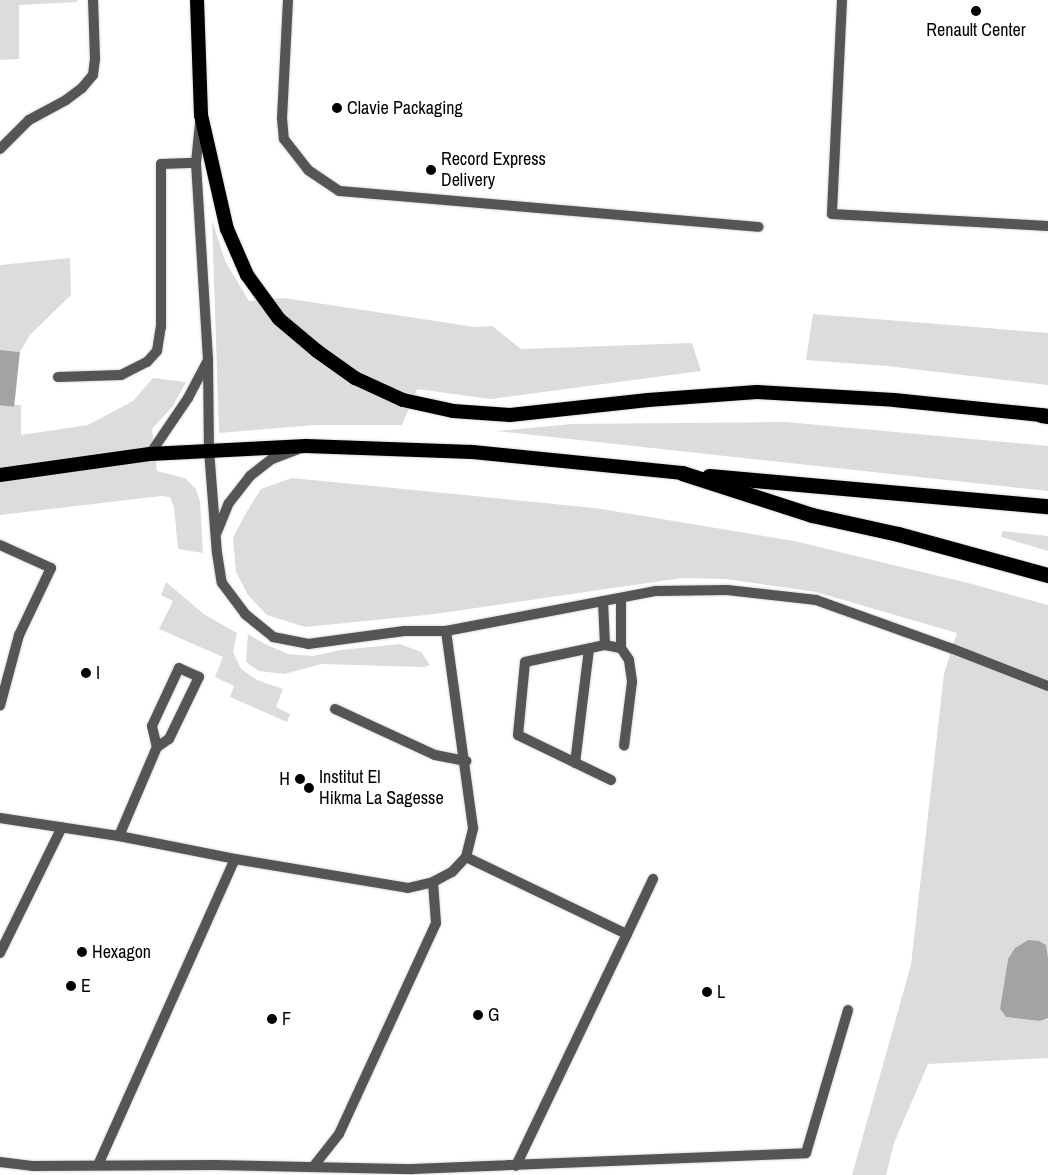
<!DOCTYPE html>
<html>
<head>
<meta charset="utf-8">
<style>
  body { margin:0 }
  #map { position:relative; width:1048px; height:1175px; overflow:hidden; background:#fff; font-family:"Archivo Narrow",sans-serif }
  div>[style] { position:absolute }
  .green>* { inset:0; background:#dcdcdc }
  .water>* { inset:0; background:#a3a3a3; transform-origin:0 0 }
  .roads { filter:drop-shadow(0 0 1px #dbdbdb) drop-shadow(0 0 1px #dbdbdb) }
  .service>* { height:10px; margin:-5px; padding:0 5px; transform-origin:5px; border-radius:5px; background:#555 }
  .minor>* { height:10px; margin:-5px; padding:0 5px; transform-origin:5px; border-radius:5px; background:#555 }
  .trunk>* { height:14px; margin:-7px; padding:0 7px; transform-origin:7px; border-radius:7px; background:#000 }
  .motorway>* { height:15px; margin:-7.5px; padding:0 7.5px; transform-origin:7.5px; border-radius:7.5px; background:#000 }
  .dots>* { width:14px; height:14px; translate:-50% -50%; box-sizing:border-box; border:2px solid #fff; border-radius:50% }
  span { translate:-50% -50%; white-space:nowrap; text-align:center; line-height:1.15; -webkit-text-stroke:4px #fff; paint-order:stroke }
  .poi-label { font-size:18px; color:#000 }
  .left { translate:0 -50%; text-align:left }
  .right { translate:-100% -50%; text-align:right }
</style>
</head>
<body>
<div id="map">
  <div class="green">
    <div style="clip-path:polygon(0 0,77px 0,77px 2px,19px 5px,19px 59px,0 60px)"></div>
    <div style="clip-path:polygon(212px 220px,225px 261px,249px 301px,284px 298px,475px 327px,492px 326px,521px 349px,692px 343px,701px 371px,491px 399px,417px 389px,402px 425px,316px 425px,219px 433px)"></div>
    <div style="clip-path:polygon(70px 258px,71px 295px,30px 335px,20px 352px,0 350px,0 265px)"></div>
    <div style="clip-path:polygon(813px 314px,1048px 333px,1048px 385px,887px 366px,806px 360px)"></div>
    <div style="clip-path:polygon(153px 378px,186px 382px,173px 406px,152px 429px,157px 471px,185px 478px,196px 489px,200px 502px,203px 553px,178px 549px,174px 507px,170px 497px,161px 496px,0 515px,0 405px,21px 405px,21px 435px,88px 425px,133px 401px)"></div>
    <div style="clip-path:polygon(786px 422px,1048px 446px,1048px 491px,496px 431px,572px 424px)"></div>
    <div style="clip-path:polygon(292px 478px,595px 508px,794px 541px,972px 584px,1048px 605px,1048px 958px,1047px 956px,1008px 959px,1000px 1009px,1006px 1017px,1040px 1021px,1048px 1018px,1048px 1058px,928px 1064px,894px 1143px,886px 1175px,852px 1175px,911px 965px,944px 674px,957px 633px,816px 592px,726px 579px,682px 578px,435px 614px,305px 627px,267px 615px,248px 595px,236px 572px,233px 538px,246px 513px,261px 489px)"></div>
    <div style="clip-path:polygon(1003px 531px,1048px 536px,1048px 551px,1001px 537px)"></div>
    <div style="clip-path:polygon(166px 582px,205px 615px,237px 633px,233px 652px,241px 669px,257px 680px,283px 689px,276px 707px,290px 714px,287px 722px,230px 697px,234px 686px,215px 677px,223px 657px,159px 629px,173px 601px,161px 595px)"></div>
    <div style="clip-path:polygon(248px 634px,265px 644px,288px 654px,313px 656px,341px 650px,400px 644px,421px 652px,430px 665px,424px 667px,322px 664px,284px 674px,259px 671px,246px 662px)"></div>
  </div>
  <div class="water">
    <div style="left:0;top:350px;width:20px;height:55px;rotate:6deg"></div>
    <div style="clip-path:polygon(1028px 940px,1039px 941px,1046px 945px,1048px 958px,1048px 1018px,1040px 1021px,1006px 1017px,1000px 1009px,1008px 959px,1015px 948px)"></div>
  </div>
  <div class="roads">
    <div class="service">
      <div style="left:288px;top:0;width:118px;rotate:92.9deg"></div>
      <div style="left:282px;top:118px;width:21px;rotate:85deg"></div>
      <div style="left:284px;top:139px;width:39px;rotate:52deg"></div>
      <div style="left:308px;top:170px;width:37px;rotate:34deg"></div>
      <div style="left:339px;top:191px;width:421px;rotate:4.9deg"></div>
      <div style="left:842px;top:0;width:214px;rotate:92.7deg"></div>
      <div style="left:832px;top:214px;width:216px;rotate:3.2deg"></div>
      <div style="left:0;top:149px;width:41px;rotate:-45deg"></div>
      <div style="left:29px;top:120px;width:42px;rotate:-28.4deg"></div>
      <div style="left:66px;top:100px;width:20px;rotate:-37deg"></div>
      <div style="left:82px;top:88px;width:17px;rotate:-50deg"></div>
      <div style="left:93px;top:75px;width:16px;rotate:-83deg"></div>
      <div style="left:95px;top:59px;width:59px;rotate:-91.9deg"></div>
      <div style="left:58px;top:377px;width:63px;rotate:-1.8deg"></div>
      <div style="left:121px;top:375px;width:29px;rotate:-27deg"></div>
      <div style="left:147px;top:362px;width:15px;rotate:-48deg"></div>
      <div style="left:157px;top:351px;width:24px;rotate:-81deg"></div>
      <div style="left:161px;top:327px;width:163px;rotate:-90deg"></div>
      <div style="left:161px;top:164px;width:35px;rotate:-2deg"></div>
      <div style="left:0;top:545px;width:56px;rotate:24.3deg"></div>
      <div style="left:51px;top:568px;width:74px;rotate:115.5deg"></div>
      <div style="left:19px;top:635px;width:73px;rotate:105deg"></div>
      <div style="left:621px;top:598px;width:50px;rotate:90deg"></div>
      <div style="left:621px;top:648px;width:14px;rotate:56deg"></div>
      <div style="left:629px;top:660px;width:22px;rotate:82deg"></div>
      <div style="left:632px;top:682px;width:64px;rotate:97.1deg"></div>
      <div style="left:603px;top:601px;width:44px;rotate:87.4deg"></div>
      <div style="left:953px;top:649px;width:102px;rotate:21.3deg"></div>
      <div style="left:335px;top:709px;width:110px;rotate:24.7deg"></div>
      <div style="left:435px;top:755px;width:32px;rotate:11deg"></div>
      <div style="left:575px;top:763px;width:115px;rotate:-83deg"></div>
      <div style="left:611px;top:780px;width:103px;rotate:-154.2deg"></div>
      <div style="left:518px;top:735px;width:73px;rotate:-84.5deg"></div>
      <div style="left:525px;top:662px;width:82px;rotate:-12deg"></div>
      <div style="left:605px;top:645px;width:16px;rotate:11deg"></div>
      <div style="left:119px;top:836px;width:97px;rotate:-66.9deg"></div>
      <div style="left:157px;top:747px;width:14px;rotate:-34deg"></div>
      <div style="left:169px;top:739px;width:69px;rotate:-64.2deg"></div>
      <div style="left:199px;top:677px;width:22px;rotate:-156deg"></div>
      <div style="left:179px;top:668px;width:64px;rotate:115deg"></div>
      <div style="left:152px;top:726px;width:22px;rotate:77deg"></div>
      <div style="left:466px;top:857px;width:178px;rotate:25.6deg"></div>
      <div style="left:627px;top:934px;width:257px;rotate:115.6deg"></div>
      <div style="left:627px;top:934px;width:61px;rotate:-64.7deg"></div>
      <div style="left:0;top:953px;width:140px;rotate:-63.8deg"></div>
      <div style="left:0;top:1162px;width:32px;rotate:7deg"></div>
      <div style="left:32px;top:1166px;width:183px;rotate:-0.3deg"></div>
      <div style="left:215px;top:1165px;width:198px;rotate:1.2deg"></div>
      <div style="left:413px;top:1169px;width:393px;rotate:-2.3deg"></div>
      <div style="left:806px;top:1153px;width:149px;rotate:-73.6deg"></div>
      <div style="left:98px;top:1165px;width:335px;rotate:-65.9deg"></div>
      <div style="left:313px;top:1167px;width:42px;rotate:-51.8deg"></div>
      <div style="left:339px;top:1134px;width:232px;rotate:-65.3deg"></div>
      <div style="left:436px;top:923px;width:41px;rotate:-94.2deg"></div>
    </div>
    <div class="minor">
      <div style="left:200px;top:123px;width:40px;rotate:95.7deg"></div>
      <div style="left:196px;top:163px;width:196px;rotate:86.5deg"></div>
      <div style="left:208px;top:359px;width:91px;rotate:89.4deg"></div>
      <div style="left:209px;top:450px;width:103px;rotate:85.6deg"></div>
      <div style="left:217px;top:553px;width:30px;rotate:81deg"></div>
      <div style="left:222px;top:583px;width:39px;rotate:53deg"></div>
      <div style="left:245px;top:614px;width:36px;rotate:39deg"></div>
      <div style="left:273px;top:637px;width:36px;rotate:11deg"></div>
      <div style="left:308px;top:644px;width:97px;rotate:-7.7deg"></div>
      <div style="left:404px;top:631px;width:42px"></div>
      <div style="left:446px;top:631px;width:214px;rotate:-10.8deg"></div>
      <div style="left:656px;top:591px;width:71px;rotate:-0.8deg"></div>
      <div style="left:727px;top:590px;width:90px;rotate:6.4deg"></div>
      <div style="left:816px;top:600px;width:145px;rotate:19.7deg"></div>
      <div style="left:150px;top:454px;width:68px;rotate:-55.8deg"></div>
      <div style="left:188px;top:398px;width:43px;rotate:-62.2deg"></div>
      <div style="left:217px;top:532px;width:31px;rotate:-68deg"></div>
      <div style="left:229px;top:503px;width:34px;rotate:-52deg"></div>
      <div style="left:250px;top:476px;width:28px;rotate:-38deg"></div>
      <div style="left:272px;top:459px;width:28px;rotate:-21deg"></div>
      <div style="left:0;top:818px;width:120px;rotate:8.6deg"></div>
      <div style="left:119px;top:836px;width:118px;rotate:11.2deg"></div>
      <div style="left:235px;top:859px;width:175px;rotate:9.5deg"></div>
      <div style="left:408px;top:888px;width:26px;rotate:-13deg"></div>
      <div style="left:433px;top:882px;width:21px;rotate:-28deg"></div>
      <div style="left:452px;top:872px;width:21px;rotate:-47deg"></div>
      <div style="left:466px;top:857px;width:30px;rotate:-76deg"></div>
      <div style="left:473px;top:828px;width:199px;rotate:-97.8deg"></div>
    </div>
    <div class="trunk">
      <div style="left:197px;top:0;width:115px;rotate:88deg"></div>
      <div style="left:201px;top:115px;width:117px;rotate:77.2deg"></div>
      <div style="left:227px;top:229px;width:50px;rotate:66.5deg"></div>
      <div style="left:247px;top:275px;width:54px;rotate:54deg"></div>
      <div style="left:279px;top:319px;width:50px;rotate:40.1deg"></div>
      <div style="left:317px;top:351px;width:47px;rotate:35.4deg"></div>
      <div style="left:355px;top:378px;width:53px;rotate:24.6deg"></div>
      <div style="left:403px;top:400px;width:51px;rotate:12.4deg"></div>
      <div style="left:453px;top:411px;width:57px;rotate:4deg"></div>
      <div style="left:510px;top:415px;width:139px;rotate:-6.2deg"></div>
      <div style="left:648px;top:400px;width:109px;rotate:-4.2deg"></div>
      <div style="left:757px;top:392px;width:137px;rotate:3.3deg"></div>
      <div style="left:894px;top:400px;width:148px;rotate:5.8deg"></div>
      <div style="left:0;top:475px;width:151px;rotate:-8deg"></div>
      <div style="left:150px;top:454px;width:156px;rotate:-2.9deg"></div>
      <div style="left:306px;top:446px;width:166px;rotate:2.1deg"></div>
      <div style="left:472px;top:452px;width:211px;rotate:5.7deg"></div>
    </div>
    <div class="motorway">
      <div style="left:1041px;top:415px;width:7px;rotate:8deg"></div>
      <div style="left:682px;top:473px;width:137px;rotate:17.9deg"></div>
      <div style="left:812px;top:515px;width:88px;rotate:12.5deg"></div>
      <div style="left:898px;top:534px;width:156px;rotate:15.3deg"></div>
      <div style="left:709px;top:476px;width:340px;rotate:5.1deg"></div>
    </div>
  </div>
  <div class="dots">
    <div style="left:976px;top:11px;background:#000"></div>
    <div style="left:337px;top:108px;background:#000"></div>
    <div style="left:431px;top:170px;background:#000"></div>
    <div style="left:86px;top:673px;background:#000"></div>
    <div style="left:300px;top:779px;background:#000"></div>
    <div style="left:309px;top:788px;background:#000"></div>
    <div style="left:82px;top:952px;background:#000"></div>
    <div style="left:71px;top:986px;background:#000"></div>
    <div style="left:707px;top:992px;background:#000"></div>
    <div style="left:478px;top:1015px;background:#000"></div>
    <div style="left:272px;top:1019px;background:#000"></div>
  </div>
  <div class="poi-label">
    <span style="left:976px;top:30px">Renault Center</span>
    <span class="left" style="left:347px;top:108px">Clavie Packaging</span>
    <span class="left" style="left:441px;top:170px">Record Express<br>Delivery</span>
    <span class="left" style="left:96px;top:673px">I</span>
    <span class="left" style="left:319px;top:788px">Institut El<br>Hikma La Sagesse</span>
    <span class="right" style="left:290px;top:779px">H</span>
    <span class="left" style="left:92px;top:952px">Hexagon</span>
    <span class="left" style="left:81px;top:986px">E</span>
    <span class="left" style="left:717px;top:992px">L</span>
    <span class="left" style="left:488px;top:1015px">G</span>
    <span class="left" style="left:282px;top:1019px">F</span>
  </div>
</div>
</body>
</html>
